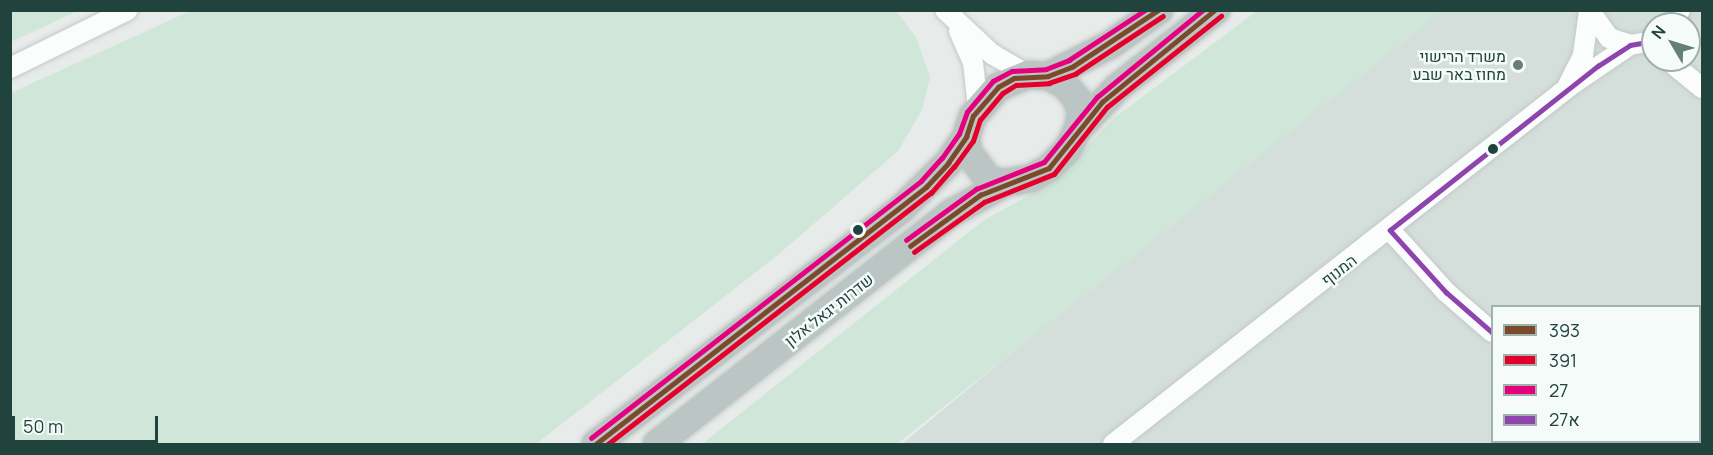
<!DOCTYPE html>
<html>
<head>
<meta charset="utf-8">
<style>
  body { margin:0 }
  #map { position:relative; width:1713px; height:455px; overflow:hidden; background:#e7ecea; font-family:Manrope,Heebo,sans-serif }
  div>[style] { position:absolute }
  .built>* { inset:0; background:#d4dfdb }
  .green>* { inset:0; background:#cfe6d8 }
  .roads { filter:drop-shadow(0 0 2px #c4c9c8) drop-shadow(0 0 2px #c4c9c8) }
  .minor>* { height:20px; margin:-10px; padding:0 10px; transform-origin:10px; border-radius:10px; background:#fbfcfc }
  .highway>* { height:28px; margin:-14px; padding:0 14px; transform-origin:14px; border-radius:14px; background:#bbc5c4 }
  .bus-1>* { height:4.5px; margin:-2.25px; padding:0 2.25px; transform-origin:2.25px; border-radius:2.25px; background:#7a4b2a }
  .bus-2>* { height:4.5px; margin:-2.25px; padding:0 2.25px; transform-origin:2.25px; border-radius:2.25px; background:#e4002b }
  .bus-3>* { height:4.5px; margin:-2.25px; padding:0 2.25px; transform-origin:2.25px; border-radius:2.25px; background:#e5007d }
  .bus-4>* { height:4.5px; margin:-2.25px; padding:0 2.25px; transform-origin:2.25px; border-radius:2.25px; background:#8e44ad }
  .dots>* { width:16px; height:16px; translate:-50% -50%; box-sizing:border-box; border:3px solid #f5fbf9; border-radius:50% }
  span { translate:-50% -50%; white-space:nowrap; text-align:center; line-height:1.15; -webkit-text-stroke:5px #f5fbf9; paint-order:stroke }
  .poi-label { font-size:16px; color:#21433e }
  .right { translate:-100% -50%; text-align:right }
  .street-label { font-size:16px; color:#21433e }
  .frame { position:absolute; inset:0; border:12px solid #21433e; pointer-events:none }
  .legend { position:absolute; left:1491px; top:305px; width:210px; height:138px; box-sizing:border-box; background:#f5fbf9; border:2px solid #a0b1ae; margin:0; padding:8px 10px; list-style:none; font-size:18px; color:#21433e }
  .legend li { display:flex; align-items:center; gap:12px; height:30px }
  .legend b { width:30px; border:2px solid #a0b1ae }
  .north { position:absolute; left:1641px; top:12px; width:60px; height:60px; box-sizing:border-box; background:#f5fbf9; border:2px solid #a0b1ae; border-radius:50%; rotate:308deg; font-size:16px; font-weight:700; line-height:24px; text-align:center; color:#21433e }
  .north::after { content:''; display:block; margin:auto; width:21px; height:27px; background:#667e7a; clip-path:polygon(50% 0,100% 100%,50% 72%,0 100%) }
  .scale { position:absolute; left:12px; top:416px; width:146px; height:27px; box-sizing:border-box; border:3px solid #21433e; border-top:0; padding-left:8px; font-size:18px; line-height:21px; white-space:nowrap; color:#21433e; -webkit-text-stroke:4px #f5fbf9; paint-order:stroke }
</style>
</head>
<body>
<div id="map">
  <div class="built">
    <div style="clip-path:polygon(evenodd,1422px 11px,1702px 11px,1702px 444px,902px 444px,1422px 11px,1653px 24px,1689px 24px,1689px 60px,1653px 60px,1653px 24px,1422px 11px,1492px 306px,1700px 306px,1700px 442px,1492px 442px,1492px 306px)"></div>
  </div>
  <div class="green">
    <div style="clip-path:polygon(11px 10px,77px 10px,77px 11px,11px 42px)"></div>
    <div style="clip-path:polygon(190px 11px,896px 11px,916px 37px,930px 77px,922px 110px,898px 151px,779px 254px,536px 444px,11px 444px,11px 93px)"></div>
    <div style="clip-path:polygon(1257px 11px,1442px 11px,897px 444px,702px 444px,984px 220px,1052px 183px,1114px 118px)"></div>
  </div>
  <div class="roads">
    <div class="minor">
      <div style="left:945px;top:10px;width:64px;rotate:43.1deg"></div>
      <div style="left:992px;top:54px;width:42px;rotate:30.3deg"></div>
      <div style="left:1589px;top:10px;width:34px;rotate:54deg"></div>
      <div style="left:1609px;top:38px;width:22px;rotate:18deg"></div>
      <div style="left:1630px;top:45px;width:23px;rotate:-10deg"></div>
      <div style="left:1674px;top:24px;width:15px;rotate:-67deg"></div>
      <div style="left:959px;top:31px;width:34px;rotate:66deg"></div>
      <div style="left:973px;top:62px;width:47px;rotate:83.9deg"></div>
      <div style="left:1668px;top:60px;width:44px;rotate:39.5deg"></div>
      <div style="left:10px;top:68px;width:131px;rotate:-26.2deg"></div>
      <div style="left:1568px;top:85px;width:34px;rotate:-63deg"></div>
      <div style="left:1583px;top:55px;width:44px;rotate:-82.2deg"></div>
      <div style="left:1390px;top:230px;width:84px;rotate:47.9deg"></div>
      <div style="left:1446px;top:292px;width:61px;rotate:41deg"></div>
      <div style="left:1621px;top:442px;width:4px;rotate:34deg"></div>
      <div style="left:1113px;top:444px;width:586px;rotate:-38.06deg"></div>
      <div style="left:1574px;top:83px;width:68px;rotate:-34.2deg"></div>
    </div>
    <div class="highway">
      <div style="left:1028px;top:75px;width:20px;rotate:3deg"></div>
      <div style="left:1048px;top:76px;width:18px;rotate:27deg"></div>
      <div style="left:1064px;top:84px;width:20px;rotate:49deg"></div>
      <div style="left:1077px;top:99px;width:15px;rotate:74deg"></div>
      <div style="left:1081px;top:113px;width:16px;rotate:101deg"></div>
      <div style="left:1078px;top:129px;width:22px;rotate:117deg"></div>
      <div style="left:1068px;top:149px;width:27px;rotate:135deg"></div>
      <div style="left:1049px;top:168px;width:20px;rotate:150deg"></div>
      <div style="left:1032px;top:178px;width:27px;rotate:170deg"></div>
      <div style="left:1005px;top:183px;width:16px;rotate:-169deg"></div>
      <div style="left:989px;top:180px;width:35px;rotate:-127deg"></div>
      <div style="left:968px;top:152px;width:15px;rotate:-98deg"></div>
      <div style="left:966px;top:137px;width:22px;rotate:-72deg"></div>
      <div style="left:973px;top:116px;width:38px;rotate:-49deg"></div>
      <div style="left:998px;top:87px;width:32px;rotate:-22deg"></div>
      <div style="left:1048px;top:76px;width:69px;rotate:-26.6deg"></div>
      <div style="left:1110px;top:45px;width:60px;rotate:-35.5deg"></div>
      <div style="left:1078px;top:129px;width:57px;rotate:-46.4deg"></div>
      <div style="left:1117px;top:88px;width:126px;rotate:-38.2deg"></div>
      <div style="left:596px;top:444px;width:385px;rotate:-37.6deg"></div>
      <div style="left:901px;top:209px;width:66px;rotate:-44.4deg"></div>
      <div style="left:948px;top:163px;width:32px;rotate:-55deg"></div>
      <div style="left:657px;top:444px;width:375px;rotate:-38.1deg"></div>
      <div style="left:952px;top:213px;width:61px;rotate:-29.5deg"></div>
    </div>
  </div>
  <div class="bus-1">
    <div style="left:910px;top:246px;width:87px;rotate:-36.1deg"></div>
    <div style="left:980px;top:195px;width:74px;rotate:-21.4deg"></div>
    <div style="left:1049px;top:168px;width:85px;rotate:-51.2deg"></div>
    <div style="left:1102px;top:102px;width:146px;rotate:-39.2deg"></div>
    <div style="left:596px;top:444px;width:418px;rotate:-37.9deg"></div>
    <div style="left:926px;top:187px;width:33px;rotate:-47deg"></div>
    <div style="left:948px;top:163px;width:32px;rotate:-55deg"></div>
    <div style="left:966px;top:137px;width:22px;rotate:-72deg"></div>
    <div style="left:973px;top:116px;width:38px;rotate:-49deg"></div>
    <div style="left:998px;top:87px;width:18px;rotate:-29deg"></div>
    <div style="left:1014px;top:78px;width:34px;rotate:-3deg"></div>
    <div style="left:1048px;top:76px;width:26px;rotate:-21deg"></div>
    <div style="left:1072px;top:67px;width:103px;rotate:-33.5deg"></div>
  </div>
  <div class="bus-2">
    <div style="left:914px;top:252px;width:86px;rotate:-35.5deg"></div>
    <div style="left:984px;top:202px;width:75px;rotate:-21.8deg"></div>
    <div style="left:1054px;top:174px;width:85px;rotate:-51.7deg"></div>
    <div style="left:1107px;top:107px;width:146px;rotate:-38.6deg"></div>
    <div style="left:608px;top:444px;width:409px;rotate:-37.9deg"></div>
    <div style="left:931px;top:193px;width:35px;rotate:-49deg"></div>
    <div style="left:954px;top:167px;width:32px;rotate:-54deg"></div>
    <div style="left:973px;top:141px;width:22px;rotate:-72deg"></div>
    <div style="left:980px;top:120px;width:35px;rotate:-50deg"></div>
    <div style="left:1003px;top:93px;width:15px;rotate:-32deg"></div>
    <div style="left:1016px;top:85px;width:33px;rotate:-3deg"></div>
    <div style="left:1049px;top:83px;width:28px;rotate:-19deg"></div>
    <div style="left:1075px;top:74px;width:105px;rotate:-33.4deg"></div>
  </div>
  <div class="bus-3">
    <div style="left:906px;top:240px;width:87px;rotate:-36.1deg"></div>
    <div style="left:976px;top:189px;width:73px;rotate:-21.7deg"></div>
    <div style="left:1044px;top:162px;width:84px;rotate:-50.8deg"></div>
    <div style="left:1097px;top:97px;width:137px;rotate:-39.4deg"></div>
    <div style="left:591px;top:438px;width:418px;rotate:-37.9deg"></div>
    <div style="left:921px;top:181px;width:31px;rotate:-48deg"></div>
    <div style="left:942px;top:158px;width:29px;rotate:-55deg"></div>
    <div style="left:959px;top:134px;width:23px;rotate:-70deg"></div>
    <div style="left:967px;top:112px;width:40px;rotate:-50deg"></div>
    <div style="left:993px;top:81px;width:21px;rotate:-28deg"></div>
    <div style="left:1012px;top:71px;width:34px;rotate:-3deg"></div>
    <div style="left:1046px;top:69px;width:25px;rotate:-21deg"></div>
    <div style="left:1069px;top:60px;width:91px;rotate:-33.3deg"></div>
  </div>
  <div class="bus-4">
    <div style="left:1390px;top:230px;width:265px;rotate:-38.3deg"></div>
    <div style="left:1598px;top:66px;width:38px;rotate:-33deg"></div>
    <div style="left:1630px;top:45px;width:23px;rotate:-10deg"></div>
    <div style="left:1390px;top:230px;width:84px;rotate:47.9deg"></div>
    <div style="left:1446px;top:292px;width:61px;rotate:41deg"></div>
  </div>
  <div class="dots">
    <div style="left:1518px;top:65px;background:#667e7a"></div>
    <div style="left:1493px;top:149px;background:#21433e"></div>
    <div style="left:858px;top:230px;background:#21433e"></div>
  </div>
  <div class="poi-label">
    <span class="right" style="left:1506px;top:65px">משרד הרישוי<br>מחוז באר שבע</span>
  </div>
  <div class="street-label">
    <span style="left:1339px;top:270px;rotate:-38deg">המנוף</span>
    <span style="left:829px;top:310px;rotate:-38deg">שדרות יגאל אלון</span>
  </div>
  <div class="frame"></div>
  <ul class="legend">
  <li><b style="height:8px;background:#7a4b2a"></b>393</li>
  <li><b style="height:8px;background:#e4002b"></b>391</li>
  <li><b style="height:8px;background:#e5007d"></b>27</li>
  <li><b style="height:8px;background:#8e44ad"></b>27א</li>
  </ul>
  <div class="north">N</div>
  <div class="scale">50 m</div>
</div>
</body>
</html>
